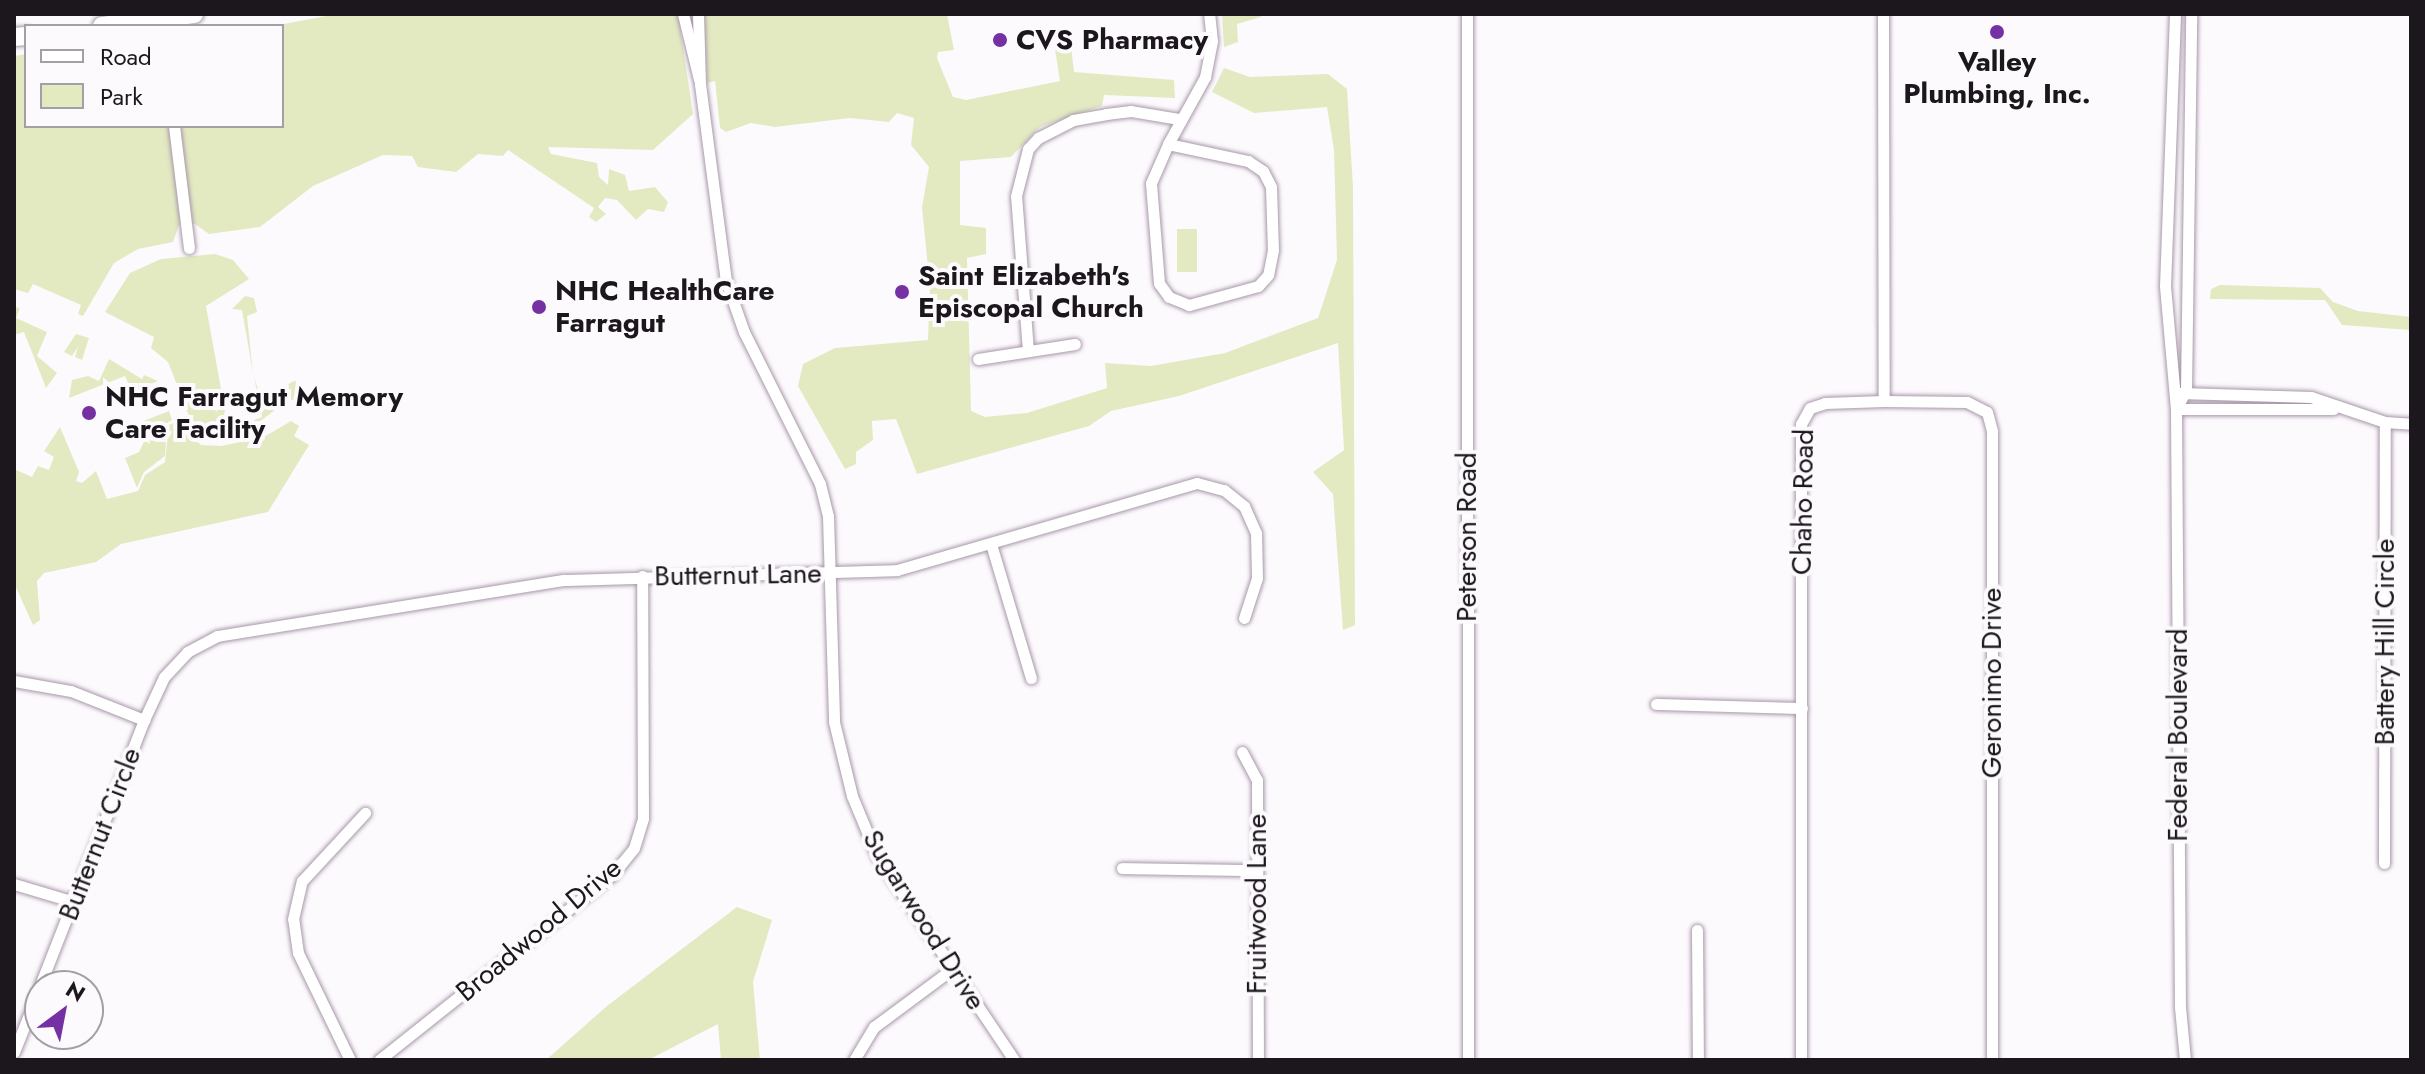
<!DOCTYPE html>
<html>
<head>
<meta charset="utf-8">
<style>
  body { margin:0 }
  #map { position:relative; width:2425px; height:1074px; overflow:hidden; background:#fdfafe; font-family:Jost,sans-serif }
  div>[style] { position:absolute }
  .green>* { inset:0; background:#e3eac2; transform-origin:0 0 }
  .round { border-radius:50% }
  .roads { filter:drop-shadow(0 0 2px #a898a9) drop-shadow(0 0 2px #a898a9) }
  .minor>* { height:11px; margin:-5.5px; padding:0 5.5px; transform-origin:5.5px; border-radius:5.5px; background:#fff }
  .primary>* { height:18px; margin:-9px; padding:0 9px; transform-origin:9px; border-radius:9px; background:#fff }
  .dots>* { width:22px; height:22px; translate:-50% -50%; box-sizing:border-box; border:4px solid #fdfafe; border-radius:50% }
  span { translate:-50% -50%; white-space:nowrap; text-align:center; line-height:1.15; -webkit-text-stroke:8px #fdfafe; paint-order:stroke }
  .poi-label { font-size:28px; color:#1c171d; font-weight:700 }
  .left { translate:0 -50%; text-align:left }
  .street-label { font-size:28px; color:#1c171d }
  .frame { position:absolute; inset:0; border:16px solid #1c171d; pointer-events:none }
  .legend { position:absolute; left:24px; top:24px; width:260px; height:104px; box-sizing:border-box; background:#fdfafe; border:2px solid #a39fa4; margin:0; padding:10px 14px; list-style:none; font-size:24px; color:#1c171d }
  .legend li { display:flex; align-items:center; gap:16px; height:40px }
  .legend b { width:40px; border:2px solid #a39fa4 }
  .north { position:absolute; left:24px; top:970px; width:80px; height:80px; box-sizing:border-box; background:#fdfafe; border:2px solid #a39fa4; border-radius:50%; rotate:32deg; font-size:22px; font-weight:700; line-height:32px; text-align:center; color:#1c171d }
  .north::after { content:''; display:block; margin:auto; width:28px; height:36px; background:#7530a4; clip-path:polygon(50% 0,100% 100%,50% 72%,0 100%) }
</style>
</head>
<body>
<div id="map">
  <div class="green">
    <div style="clip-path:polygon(337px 14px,678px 14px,693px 114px,653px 150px,548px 147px,551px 154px,597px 163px,599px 177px,608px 185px,609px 169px,625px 175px,629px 191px,655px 187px,668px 202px,664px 212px,648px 209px,636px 220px,617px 200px,605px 198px,598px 207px,606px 214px,596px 222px,589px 217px,594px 208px,508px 150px,503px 156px,478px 154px,456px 172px,418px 167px,412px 156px,383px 155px,313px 186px,260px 227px,209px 234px,195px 224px,179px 225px,173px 242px,138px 249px,114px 263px,83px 316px,78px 314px,81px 305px,33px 284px,28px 293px,14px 289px,14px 56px,26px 54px,26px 126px,282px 126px,282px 26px,273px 26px)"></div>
    <div style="clip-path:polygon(704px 14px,947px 14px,954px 50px,938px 52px,937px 58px,953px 97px,966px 100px,1060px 81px,1055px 49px,1071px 46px,1074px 72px,1174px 80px,1175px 98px,1104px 95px,1102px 106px,1040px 127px,1011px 157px,960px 161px,960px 225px,986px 228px,986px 254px,967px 258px,971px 411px,985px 417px,1027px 413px,1107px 388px,1105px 363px,1151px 366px,1225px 353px,1318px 318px,1337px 260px,1334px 150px,1327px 107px,1254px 113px,1212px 92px,1224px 68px,1250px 77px,1328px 74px,1347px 89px,1353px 187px,1355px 625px,1343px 630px,1333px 494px,1313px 472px,1344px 450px,1338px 343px,1179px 396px,1111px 411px,1089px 426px,917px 474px,896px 419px,872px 421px,873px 440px,856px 452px,856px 464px,845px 469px,798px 386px,803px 364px,835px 348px,928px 340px,930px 288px,922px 207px,929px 167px,911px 145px,914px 118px,897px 113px,889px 122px,850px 118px,775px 127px,751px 123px,726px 132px,720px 128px,715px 81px,707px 83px)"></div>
    <div style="clip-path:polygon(1222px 14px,1260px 14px,1261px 17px,1237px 24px,1238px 42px,1224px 47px)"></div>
    <div style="left:1177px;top:229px;width:20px;height:43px"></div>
    <div style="clip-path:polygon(215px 254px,233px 260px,249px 279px,206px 306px,227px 422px,237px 423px,216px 432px,199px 427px,189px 416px,168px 362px,151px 348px,154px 337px,105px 312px,130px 273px,161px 259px)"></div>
    <div style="clip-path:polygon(2220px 285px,2320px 288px,2333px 302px,2358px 311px,2411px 317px,2411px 330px,2342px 325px,2325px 300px,2210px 299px,2211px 289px)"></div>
    <div style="clip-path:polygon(245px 296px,254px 298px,257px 312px,247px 316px,253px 373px,242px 310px,232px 309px)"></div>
    <div style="clip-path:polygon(14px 307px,20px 308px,16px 318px,47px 332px,37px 356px,57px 373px,46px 388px,24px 332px,14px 335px)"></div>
    <div style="clip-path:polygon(76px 334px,89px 338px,82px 360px,75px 357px,78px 347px,72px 356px,64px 352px)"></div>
    <div style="clip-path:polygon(109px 359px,142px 379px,144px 375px,158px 381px,132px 392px,125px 376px,69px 398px,72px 380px,88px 376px,99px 381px)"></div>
    <div style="clip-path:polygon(254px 377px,263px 405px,273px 404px,275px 410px,255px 425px,254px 420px,262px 417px)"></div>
    <div class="round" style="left:286px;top:381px;width:20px;height:20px"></div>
    <div style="clip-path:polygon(169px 411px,172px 420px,164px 425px,166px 439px,155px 439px,131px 426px)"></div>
    <div style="clip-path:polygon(291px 421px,299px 426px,294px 436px,309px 445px,268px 512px,121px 544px,96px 562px,44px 573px,37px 581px,40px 620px,33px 625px,14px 583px,14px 469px,32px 477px,38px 466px,49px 470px,54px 457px,44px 451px,60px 427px,79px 472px,76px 481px,82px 483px,96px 471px,107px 499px,138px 491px,145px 475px,165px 462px,169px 425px,176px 422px,201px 445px,221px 446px,264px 437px)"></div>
    <div style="clip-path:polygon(145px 440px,166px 442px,165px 456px,144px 472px,137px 488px,125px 458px,139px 452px)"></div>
    <div style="clip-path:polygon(737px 907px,772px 920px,753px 982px,760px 1060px,721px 1060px,718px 1024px,648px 1060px,546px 1060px,607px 1006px)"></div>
  </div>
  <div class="roads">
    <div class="minor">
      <div style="left:683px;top:14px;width:67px;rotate:76.2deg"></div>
      <div style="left:698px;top:14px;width:70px;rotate:88.4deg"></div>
      <div style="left:700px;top:84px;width:199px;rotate:82.5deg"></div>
      <div style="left:726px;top:281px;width:54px;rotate:70.6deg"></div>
      <div style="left:744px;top:332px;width:170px;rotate:63.4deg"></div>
      <div style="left:820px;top:484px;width:33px;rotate:76deg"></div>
      <div style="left:828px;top:516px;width:206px;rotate:88.3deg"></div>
      <div style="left:834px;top:722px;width:76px;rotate:76.3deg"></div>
      <div style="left:852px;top:796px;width:65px;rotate:67.4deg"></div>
      <div style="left:877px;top:856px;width:246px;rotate:56.1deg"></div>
      <div style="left:1467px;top:14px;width:1046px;rotate:89.95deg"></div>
      <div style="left:1883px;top:14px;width:387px;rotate:89.9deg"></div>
      <div style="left:2175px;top:14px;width:272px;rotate:92.1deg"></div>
      <div style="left:2165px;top:286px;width:123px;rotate:84.9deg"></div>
      <div style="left:2176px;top:409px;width:598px;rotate:89.62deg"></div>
      <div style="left:2180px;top:1007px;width:53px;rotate:84.6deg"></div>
      <div style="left:174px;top:126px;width:123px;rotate:83deg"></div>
      <div style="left:1168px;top:144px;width:82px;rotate:12deg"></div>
      <div style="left:1248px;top:161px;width:18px;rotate:34deg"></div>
      <div style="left:1263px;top:171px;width:18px;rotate:63deg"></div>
      <div style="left:1271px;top:187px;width:63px;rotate:88.2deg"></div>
      <div style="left:1273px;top:250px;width:25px;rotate:101deg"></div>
      <div style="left:1268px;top:275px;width:15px;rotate:132deg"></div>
      <div style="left:1258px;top:286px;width:72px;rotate:164.6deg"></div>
      <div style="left:1189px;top:305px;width:22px;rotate:-158deg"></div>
      <div style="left:1169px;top:297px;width:17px;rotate:-126deg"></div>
      <div style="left:1159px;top:283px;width:100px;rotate:-94.6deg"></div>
      <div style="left:1151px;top:183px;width:43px;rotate:-66.4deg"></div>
      <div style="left:1168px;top:144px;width:77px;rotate:-61.1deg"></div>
      <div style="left:1205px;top:77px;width:37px;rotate:-79deg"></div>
      <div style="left:1212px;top:41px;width:27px;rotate:-96deg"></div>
      <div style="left:1028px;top:351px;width:155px;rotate:-94.4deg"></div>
      <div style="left:1016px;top:196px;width:49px;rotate:-75.7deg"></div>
      <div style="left:1028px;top:149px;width:15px;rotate:-48deg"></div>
      <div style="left:1038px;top:138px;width:39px;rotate:-27deg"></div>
      <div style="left:1073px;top:120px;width:34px;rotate:-10deg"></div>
      <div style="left:1106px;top:114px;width:25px;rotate:-7deg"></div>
      <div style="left:1131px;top:111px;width:49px;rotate:9.5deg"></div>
      <div style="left:978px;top:359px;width:98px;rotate:-8.8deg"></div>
      <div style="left:2180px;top:393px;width:131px;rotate:1.7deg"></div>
      <div style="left:2311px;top:397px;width:78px;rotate:18.7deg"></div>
      <div style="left:2385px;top:422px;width:26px;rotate:4deg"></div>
      <div style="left:2176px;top:409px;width:21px;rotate:-62deg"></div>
      <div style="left:2186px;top:390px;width:376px;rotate:-89.2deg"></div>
      <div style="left:2176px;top:409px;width:157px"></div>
      <div style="left:991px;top:544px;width:140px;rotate:73.4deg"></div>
      <div style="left:14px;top:681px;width:58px;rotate:10deg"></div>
      <div style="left:71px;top:691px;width:79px;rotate:21.7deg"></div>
      <div style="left:144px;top:720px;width:286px;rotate:111.4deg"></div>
      <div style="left:1656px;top:704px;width:146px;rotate:1.6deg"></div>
      <div style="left:144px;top:720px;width:47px;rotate:-65.1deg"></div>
      <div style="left:164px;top:677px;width:34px;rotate:-47deg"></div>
      <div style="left:187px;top:652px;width:34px;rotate:-28deg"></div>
      <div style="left:217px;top:636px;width:351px;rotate:-9.2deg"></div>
      <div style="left:564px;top:580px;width:333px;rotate:-1.7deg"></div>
      <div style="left:897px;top:570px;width:312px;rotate:-16.2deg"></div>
      <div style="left:1197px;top:483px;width:28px;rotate:15deg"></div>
      <div style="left:1224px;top:490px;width:26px;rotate:39deg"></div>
      <div style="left:1244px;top:506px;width:30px;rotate:66deg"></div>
      <div style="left:1256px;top:533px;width:45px;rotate:88.7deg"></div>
      <div style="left:1257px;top:578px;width:42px;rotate:108deg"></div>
      <div style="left:1242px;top:752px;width:32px;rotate:62deg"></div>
      <div style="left:1257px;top:780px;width:280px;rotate:89.8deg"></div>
      <div style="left:2384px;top:863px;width:441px;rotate:-89.9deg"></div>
      <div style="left:1122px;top:868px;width:132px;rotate:0.9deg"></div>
      <div style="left:14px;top:884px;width:63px;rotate:16.7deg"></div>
      <div style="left:1697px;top:930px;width:130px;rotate:89.6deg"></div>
      <div style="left:14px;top:1052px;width:70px;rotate:-68.2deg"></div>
      <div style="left:350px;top:1060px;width:119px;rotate:-115.9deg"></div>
      <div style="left:298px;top:953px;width:34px;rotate:-98deg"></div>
      <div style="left:293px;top:919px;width:39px;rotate:-77deg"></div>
      <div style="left:302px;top:881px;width:93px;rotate:-47.2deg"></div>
      <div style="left:379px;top:1060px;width:299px;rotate:-38.5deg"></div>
      <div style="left:613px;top:874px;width:33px;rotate:-51deg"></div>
      <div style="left:634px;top:848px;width:31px;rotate:-73deg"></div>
      <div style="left:643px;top:818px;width:242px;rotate:-90.2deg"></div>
      <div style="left:854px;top:1060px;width:39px;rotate:-59deg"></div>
      <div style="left:874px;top:1027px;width:97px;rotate:-36.6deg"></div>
      <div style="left:1801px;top:1060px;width:636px;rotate:-90deg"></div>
      <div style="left:1801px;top:424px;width:18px;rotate:-61deg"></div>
      <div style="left:1810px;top:408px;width:16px;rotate:-18deg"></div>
      <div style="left:1825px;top:403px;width:59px;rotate:-1.9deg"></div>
      <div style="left:1884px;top:401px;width:83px;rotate:0.7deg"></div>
      <div style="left:1967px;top:402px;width:22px;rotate:27deg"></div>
      <div style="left:1987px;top:412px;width:20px;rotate:75deg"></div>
      <div style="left:1992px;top:431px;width:629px;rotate:90deg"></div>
    </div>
    <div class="primary">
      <div style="left:102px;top:26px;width:93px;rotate:-7.4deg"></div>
      <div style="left:14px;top:37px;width:12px;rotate:-5deg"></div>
    </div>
  </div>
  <div class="dots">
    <div style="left:1997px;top:32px;background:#7530a4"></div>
    <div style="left:1000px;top:40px;background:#7530a4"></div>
    <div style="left:902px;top:292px;background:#7530a4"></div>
    <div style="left:539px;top:307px;background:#7530a4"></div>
    <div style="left:89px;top:413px;background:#7530a4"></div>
  </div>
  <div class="poi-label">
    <span class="left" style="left:1016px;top:40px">CVS Pharmacy</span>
    <span style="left:1997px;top:78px">Valley<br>Plumbing, Inc.</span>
    <span class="left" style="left:918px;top:292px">Saint Elizabeth's<br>Episcopal Church</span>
    <span class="left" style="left:555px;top:307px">NHC HealthCare<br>Farragut</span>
    <span class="left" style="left:105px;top:413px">NHC Farragut Memory<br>Care Facility</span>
  </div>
  <div class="street-label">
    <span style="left:1803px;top:502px;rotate:-89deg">Chaho Road</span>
    <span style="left:1467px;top:537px;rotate:-90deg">Peterson Road</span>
    <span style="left:738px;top:575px;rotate:-1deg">Butternut Lane</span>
    <span style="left:2385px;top:642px;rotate:-90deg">Battery Hill Circle</span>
    <span style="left:1992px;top:683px;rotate:-90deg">Geronimo Drive</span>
    <span style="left:2178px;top:735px;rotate:-90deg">Federal Boulevard</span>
    <span style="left:100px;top:834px;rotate:-69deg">Butternut Circle</span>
    <span style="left:1257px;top:904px;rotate:-90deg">Fruitwood Lane</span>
    <span style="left:924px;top:920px;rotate:58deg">Sugarwood Drive</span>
    <span style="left:539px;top:930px;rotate:-40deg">Broadwood Drive</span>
  </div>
  <div class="frame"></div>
  <ul class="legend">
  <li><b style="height:10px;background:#fff"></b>Road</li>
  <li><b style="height:22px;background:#e3eac2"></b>Park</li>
  </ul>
  <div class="north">N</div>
</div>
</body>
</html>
